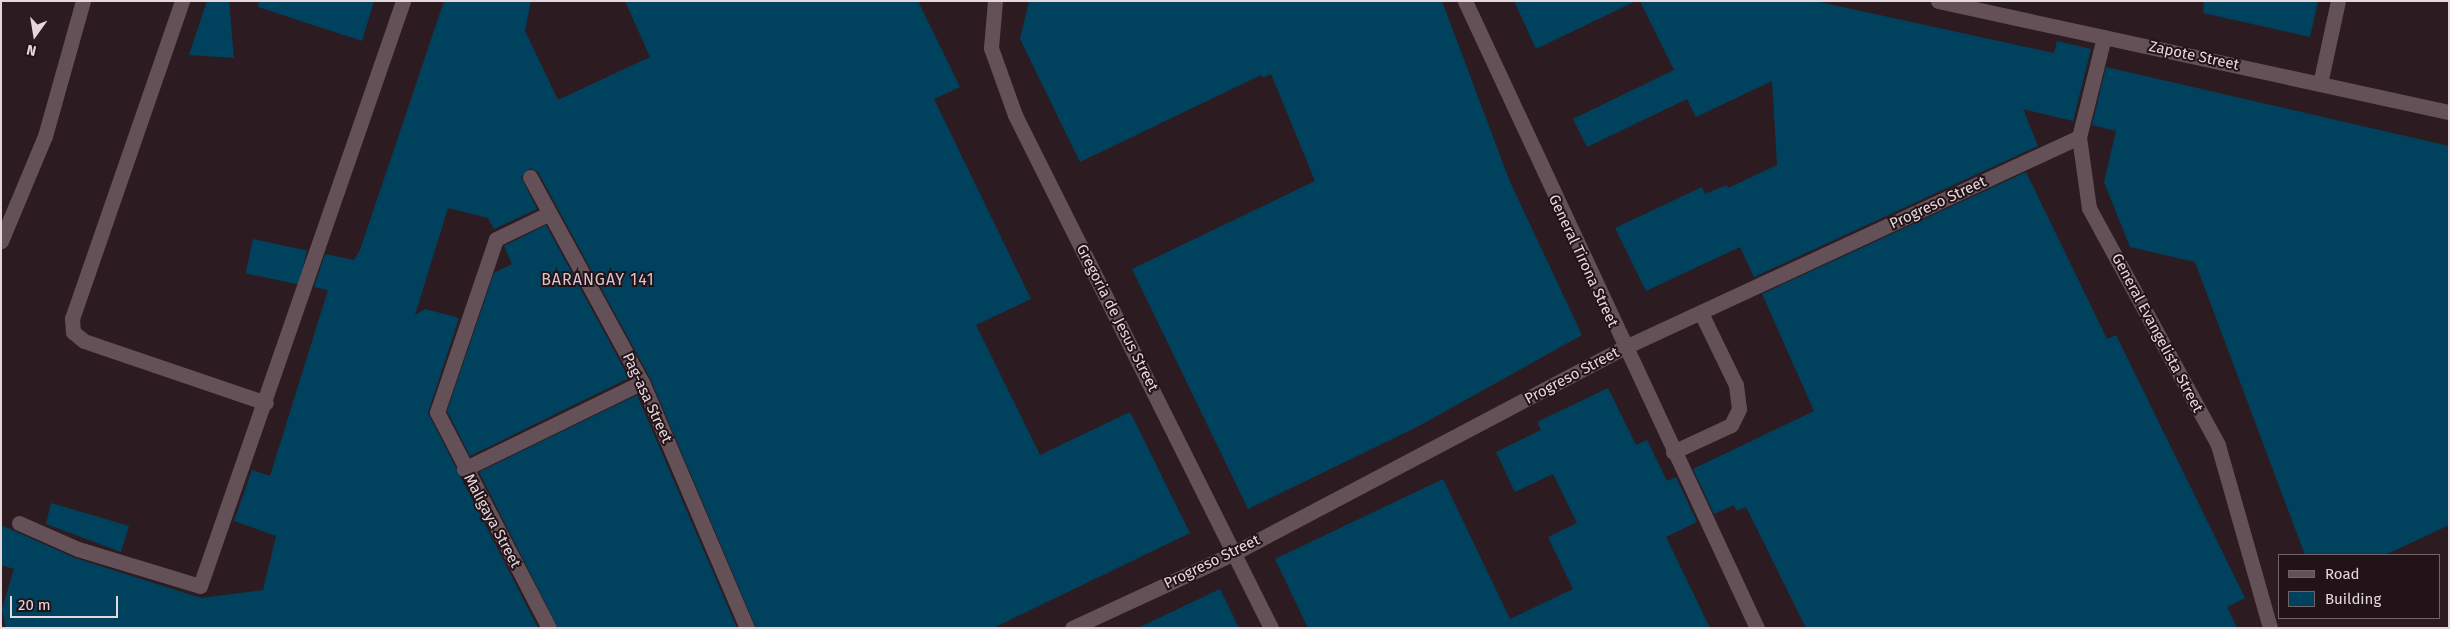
<!DOCTYPE html>
<html>
<head>
<meta charset="utf-8">
<style>
  body { margin:0 }
  #map { position:relative; width:2450px; height:629px; overflow:hidden; background:#2c1c22; font-family:"Fira Sans",sans-serif }
  div>[style] { position:absolute }
  .building>* { inset:0; background:#00425d; transform-origin:0 0 }
  .minor>* { height:15px; margin:-7.5px; padding:0 7.5px; transform-origin:7.5px; border-radius:7.5px; background:#645158 }
  span { translate:-50% -50%; white-space:nowrap; text-align:center; line-height:1.15; -webkit-text-stroke:4px #221319; paint-order:stroke }
  .street-label { font-size:15px; color:#e4d8dc }
  .neighbourhood-label { font-size:16px; color:#dac3cb; letter-spacing:1px }
  .frame { position:absolute; inset:0; border:2px solid #e4d8dc; pointer-events:none }
  .legend { position:absolute; left:2278px; top:554px; width:162px; height:65px; box-sizing:border-box; background:#221319; border:1px solid #706267; margin:0; padding:6px 9px; list-style:none; font-size:15px; color:#e4d8dc }
  .legend li { display:flex; align-items:center; gap:10px; height:25px }
  .legend b { width:25px; border:1px solid #706267 }
  .north { position:absolute; left:10px; top:10px; width:50px; height:50px; -webkit-text-stroke:4px #221319; paint-order:stroke; rotate:193deg; font-size:14px; font-weight:700; line-height:20px; text-align:center; color:#e4d8dc }
  .north::after { content:''; display:block; margin:auto; width:18px; height:22px; background:#e4d8dc; clip-path:polygon(50% 0,100% 100%,50% 72%,0 100%) }
  .scale { position:absolute; left:10px; top:596px; width:108px; height:22px; box-sizing:border-box; border:2px solid #e4d8dc; border-top:0; padding-left:6px; font-size:15px; line-height:18px; white-space:nowrap; color:#e4d8dc; -webkit-text-stroke:4px #221319; paint-order:stroke }
</style>
</head>
<body>
<div id="map">
  <div class="building">
    <div style="clip-path:polygon(207px 1px,229px 1px,234px 58px,189px 55px)"></div>
    <div style="clip-path:polygon(259px 1px,374px 1px,362px 41px,258px 7px)"></div>
    <div style="clip-path:polygon(444px 1px,531px 1px,525px 31px,558px 100px,650px 57px,625px 1px,918px 1px,960px 87px,934px 99px,1031px 299px,976px 325px,1040px 455px,1130px 412px,1190px 533px,993px 628px,756px 628px,650px 378px,538px 172px,530px 168px,521px 177px,537px 209px,494px 229px,488px 218px,448px 208px,415px 315px,425px 309px,459px 318px,428px 413px,538px 628px,6px 628px,2px 609px,14px 569px,1px 565px,1px 525px,75px 558px,201px 598px,263px 590px,276px 536px,234px 521px,252px 470px,270px 476px,328px 290px,314px 287px,325px 254px,354px 260px,360px 250px)"></div>
    <div style="clip-path:polygon(1029px 1px,1442px 1px,1510px 182px,1582px 335px,1417px 427px,1248px 509px,1132px 269px,1315px 181px,1271px 74px,1263px 78px,1261px 75px,1080px 162px,1020px 39px)"></div>
    <div style="clip-path:polygon(1514px 1px,1636px 1px,1536px 49px)"></div>
    <div style="clip-path:polygon(1640px 1px,1815px 1px,2054px 53px,2057px 41px,2091px 49px,2073px 121px,2023px 109px,2038px 146px,1754px 277px,1740px 247px,1646px 291px,1615px 228px,1702px 187px,1705px 194px,1727px 185px,1728px 188px,1777px 165px,1772px 81px,1696px 117px,1687px 99px,1587px 147px,1573px 119px,1674px 70px)"></div>
    <div style="clip-path:polygon(2204px 1px,2318px 1px,2310px 37px,2203px 13px)"></div>
    <div style="clip-path:polygon(2106px 67px,2449px 146px,2449px 525px,2385px 555px,2305px 555px,2195px 262px,2130px 247px,2104px 182px,2116px 131px,2092px 125px)"></div>
    <div style="clip-path:polygon(2026px 172px,2107px 339px,2116px 335px,2245px 598px,2227px 607px,2237px 628px,1806px 628px,1746px 507px,1737px 511px,1734px 505px,1714px 514px,1693px 469px,1814px 411px,1762px 294px)"></div>
    <div style="clip-path:polygon(546px 225px,629px 378px,470px 456px,447px 411px,494px 273px,512px 264px,504px 246px)"></div>
    <div style="left:253px;top:239px;width:55px;height:35px;rotate:12deg"></div>
    <div style="clip-path:polygon(1608px 388px,1636px 445px,1647px 440px,1667px 481px,1676px 477px,1697px 522px,1666px 537px,1710px 628px,1308px 628px,1275px 559px,1443px 479px,1510px 619px,1573px 589px,1548px 537px,1577px 523px,1553px 474px,1515px 492px,1496px 452px,1541px 430px,1537px 422px)"></div>
    <div style="clip-path:polygon(637px 395px,737px 628px,558px 628px,479px 472px)"></div>
    <div style="clip-path:polygon(51px 503px,129px 526px,121px 552px,46px 524px)"></div>
    <div style="clip-path:polygon(1220px 589px,1239px 628px,1138px 628px)"></div>
  </div>
  <div class="minor">
    <div style="left:182px;top:1px;width:336px;rotate:109.1deg"></div>
    <div style="left:72px;top:318px;width:14px;rotate:86deg"></div>
    <div style="left:73px;top:332px;width:14px;rotate:39deg"></div>
    <div style="left:84px;top:341px;width:192px;rotate:18.8deg"></div>
    <div style="left:995px;top:1px;width:47px;rotate:94.9deg"></div>
    <div style="left:991px;top:48px;width:71px;rotate:70.3deg"></div>
    <div style="left:1015px;top:115px;width:573px;rotate:63.48deg"></div>
    <div style="left:1465px;top:1px;width:692px;rotate:65.03deg"></div>
    <div style="left:1938px;top:1px;width:523px;rotate:12.26deg"></div>
    <div style="left:2104px;top:37px;width:103px;rotate:104deg"></div>
    <div style="left:2079px;top:137px;width:72px;rotate:82deg"></div>
    <div style="left:2089px;top:208px;width:270px;rotate:61.4deg"></div>
    <div style="left:2218px;top:445px;width:190px;rotate:74.1deg"></div>
    <div style="left:2320px;top:84px;width:85px;rotate:-77.8deg"></div>
    <div style="left:530px;top:177px;width:234px;rotate:61.4deg"></div>
    <div style="left:642px;top:382px;width:267px;rotate:66.9deg"></div>
    <div style="left:548px;top:214px;width:58px;rotate:154.3deg"></div>
    <div style="left:496px;top:239px;width:183px;rotate:108.8deg"></div>
    <div style="left:437px;top:412px;width:243px;rotate:62.6deg"></div>
    <div style="left:1px;top:241px;width:114px;rotate:-67.3deg"></div>
    <div style="left:45px;top:136px;width:140px;rotate:-74.3deg"></div>
    <div style="left:1673px;top:452px;width:64px;rotate:-25deg"></div>
    <div style="left:1731px;top:425px;width:18px;rotate:-63deg"></div>
    <div style="left:1739px;top:409px;width:24px;rotate:-97deg"></div>
    <div style="left:1736px;top:385px;width:80px;rotate:-115.9deg"></div>
    <div style="left:464px;top:469px;width:198px;rotate:-26deg"></div>
    <div style="left:19px;top:523px;width:64px;rotate:23.8deg"></div>
    <div style="left:78px;top:549px;width:127px;rotate:16.9deg"></div>
    <div style="left:200px;top:586px;width:619px;rotate:-70.86deg"></div>
    <div style="left:1072px;top:628px;width:179px;rotate:-24.8deg"></div>
    <div style="left:1234px;top:553px;width:440px;rotate:-27.8deg"></div>
    <div style="left:1623px;top:348px;width:502px;rotate:-24.83deg"></div>
  </div>
  <div class="street-label">
    <span style="left:2194px;top:56px;rotate:12deg">Zapote Street</span>
    <span style="left:1938px;top:203px;rotate:-25deg">Progreso Street</span>
    <span style="left:1583px;top:261px;rotate:65deg">General Tirona Street</span>
    <span style="left:1117px;top:318px;rotate:63deg">Gregoria de Jesus Street</span>
    <span style="left:2157px;top:333px;rotate:62deg">General Evangelista Street</span>
    <span style="left:1572px;top:376px;rotate:-28deg">Progreso Street</span>
    <span style="left:647px;top:398px;rotate:65deg">Pag-asa Street</span>
    <span style="left:492px;top:521px;rotate:62deg">Maligaya Street</span>
    <span style="left:1212px;top:562px;rotate:-26deg">Progreso Street</span>
  </div>
  <div class="neighbourhood-label">
    <span style="left:598px;top:280px">BARANGAY 141</span>
  </div>
  <div class="frame"></div>
  <ul class="legend">
  <li><b style="height:6px;background:#645158"></b>Road</li>
  <li><b style="height:14px;background:#00425d"></b>Building</li>
  </ul>
  <div class="north">N</div>
  <div class="scale">20 m</div>
</div>
</body>
</html>
